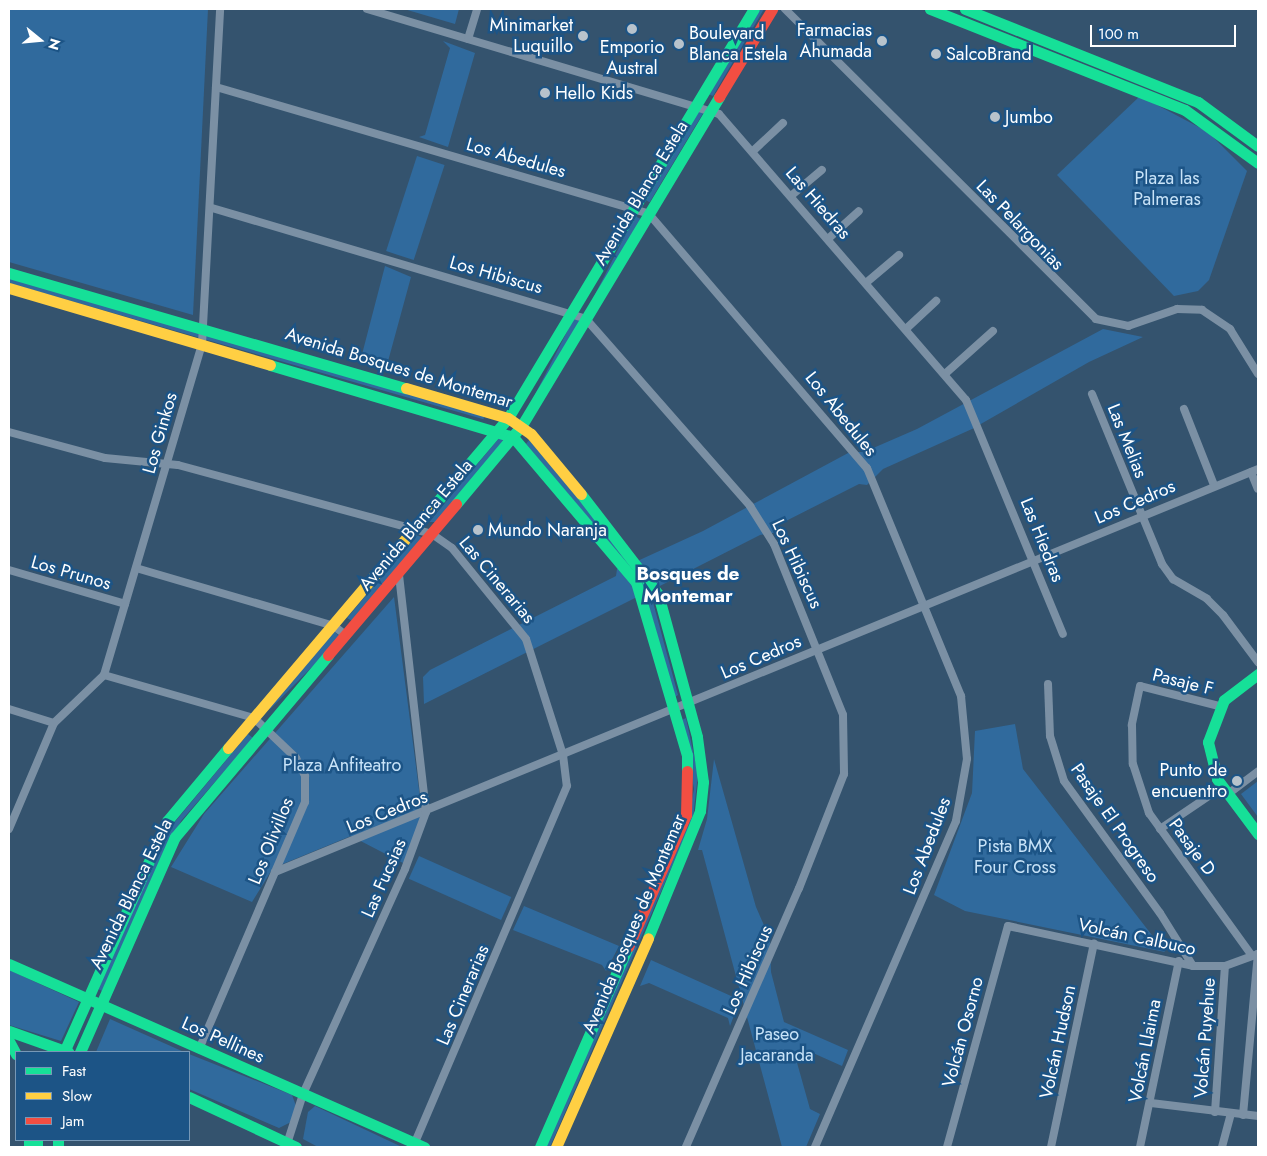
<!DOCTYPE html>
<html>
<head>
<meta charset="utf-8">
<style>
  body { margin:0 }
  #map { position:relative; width:1267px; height:1156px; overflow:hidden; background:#34536e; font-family:Jost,sans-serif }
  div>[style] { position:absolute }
  .green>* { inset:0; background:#306a9d; transform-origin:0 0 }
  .street>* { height:8px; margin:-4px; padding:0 4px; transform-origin:4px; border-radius:4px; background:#7b90a4 }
  .fast>* { height:11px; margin:-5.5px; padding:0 5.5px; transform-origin:5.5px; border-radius:5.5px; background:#16e098 }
  .slow>* { height:11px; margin:-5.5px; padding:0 5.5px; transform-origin:5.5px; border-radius:5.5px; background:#ffcf43 }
  .jam>* { height:11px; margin:-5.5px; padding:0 5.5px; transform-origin:5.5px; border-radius:5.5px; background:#f24e42 }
  .dots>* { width:14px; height:14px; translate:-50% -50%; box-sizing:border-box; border:2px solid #1c5486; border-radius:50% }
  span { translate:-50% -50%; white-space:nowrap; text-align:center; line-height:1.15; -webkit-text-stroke:5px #1c5486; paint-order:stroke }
  .poi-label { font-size:18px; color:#fff }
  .right { translate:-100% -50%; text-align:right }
  .left { translate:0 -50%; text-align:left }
  .street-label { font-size:18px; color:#fff }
  .park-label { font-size:18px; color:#c8e3f8 }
  .neighbourhood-label { font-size:19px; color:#fff; font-weight:700 }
  .frame { position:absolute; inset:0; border:10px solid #fff; pointer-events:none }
  .legend { position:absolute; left:15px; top:1051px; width:175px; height:90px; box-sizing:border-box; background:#1c5486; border:1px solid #7798b6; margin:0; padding:6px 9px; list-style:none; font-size:15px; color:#fff }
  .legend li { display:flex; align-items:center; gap:10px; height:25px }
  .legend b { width:25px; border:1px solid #7798b6 }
  .north { position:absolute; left:15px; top:15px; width:50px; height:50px; -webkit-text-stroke:4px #1c5486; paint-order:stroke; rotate:107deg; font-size:14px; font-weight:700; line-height:20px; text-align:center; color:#fff }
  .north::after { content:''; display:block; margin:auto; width:18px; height:22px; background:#fff; clip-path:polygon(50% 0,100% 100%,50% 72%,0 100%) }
  .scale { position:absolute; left:1090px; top:25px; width:146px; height:22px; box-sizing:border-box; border:2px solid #fff; border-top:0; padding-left:6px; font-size:15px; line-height:18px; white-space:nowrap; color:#fff; -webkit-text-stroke:4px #1c5486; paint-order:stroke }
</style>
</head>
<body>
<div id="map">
  <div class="green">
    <div style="clip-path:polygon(9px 9px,208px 9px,193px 315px,9px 262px)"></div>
    <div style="clip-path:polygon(404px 9px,459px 9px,455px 24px)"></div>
    <div style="clip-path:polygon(759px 9px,764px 9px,713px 96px,708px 94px)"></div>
    <div style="clip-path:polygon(443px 41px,475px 53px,448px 147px,419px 137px,425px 135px,450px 48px)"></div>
    <div style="clip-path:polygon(1140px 96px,1208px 132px,1247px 171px,1209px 280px,1198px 291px,1174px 296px,1057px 175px)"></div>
    <div style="left:698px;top:110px;width:6px;height:104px;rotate:31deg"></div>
    <div style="left:417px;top:156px;width:29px;height:100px;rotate:18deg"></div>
    <div style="left:635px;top:216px;width:7px;height:105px;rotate:27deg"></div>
    <div style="clip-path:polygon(385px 266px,411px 277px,387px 365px,391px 373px,360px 362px)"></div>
    <div style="left:9px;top:278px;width:495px;height:5px;rotate:16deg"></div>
    <div style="left:574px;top:318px;width:7px;height:106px;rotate:27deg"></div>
    <div style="clip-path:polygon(1103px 329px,1143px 337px,1089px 362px,972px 429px,883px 469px,867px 485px,859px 484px,778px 525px,779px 532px,760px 535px,650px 591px,678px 695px,675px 697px,645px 593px,424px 704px,423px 677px,430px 670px,616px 576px,617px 569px,628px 565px,526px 444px,529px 440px,633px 563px,703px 531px,850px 452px,864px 452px,917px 429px)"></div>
    <div style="clip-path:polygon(500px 437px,504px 442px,436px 522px,429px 522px)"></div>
    <div style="clip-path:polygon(417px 535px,423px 538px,354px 622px,347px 618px)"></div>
    <div style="clip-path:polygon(394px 597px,421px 805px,420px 829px,403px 863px,351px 836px,273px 868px,252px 902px,171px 867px,204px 814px)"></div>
    <div style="left:334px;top:631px;width:10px;height:100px;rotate:45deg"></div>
    <div style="clip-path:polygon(686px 718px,698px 774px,693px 818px,550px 1147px,544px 1147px,688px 820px,694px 789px,682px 720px)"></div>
    <div style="clip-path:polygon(1015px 724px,1023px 769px,1165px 952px,965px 911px,934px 895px,972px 793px,975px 731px)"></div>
    <div style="clip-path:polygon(248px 734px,253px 738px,181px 821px,102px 991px,96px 988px,164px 835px)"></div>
    <div style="clip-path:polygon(714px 759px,756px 907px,770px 939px,771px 972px,784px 1022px,848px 1050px,842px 1066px,804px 1049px,796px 1059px,810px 1109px,820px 1114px,806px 1147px,782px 1147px,702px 850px,698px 850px,707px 819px)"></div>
    <div style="clip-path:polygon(1258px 781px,1258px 817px,1241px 794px)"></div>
    <div style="left:419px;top:856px;width:101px;height:25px;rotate:24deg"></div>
    <div style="clip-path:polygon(524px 906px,619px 946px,606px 971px,602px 965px,513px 930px)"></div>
    <div style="clip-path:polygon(651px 960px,740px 1000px,730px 1026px,728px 1018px,649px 983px,640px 986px)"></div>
    <div style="clip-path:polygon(9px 970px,79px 1002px,61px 1041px,9px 1025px)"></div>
    <div style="clip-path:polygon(110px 1019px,184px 1052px,96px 1052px)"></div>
    <div style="clip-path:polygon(189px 1054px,292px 1095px,296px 1106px,291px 1122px,279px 1128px,189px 1089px)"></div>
    <div style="clip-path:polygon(315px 1106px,402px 1147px,318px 1147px,303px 1139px,308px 1112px)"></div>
  </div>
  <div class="street">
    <div style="left:367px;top:9px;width:367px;rotate:16.6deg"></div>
    <div style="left:719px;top:114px;width:378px;rotate:49.2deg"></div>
    <div style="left:966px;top:400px;width:253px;rotate:67.5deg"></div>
    <div style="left:785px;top:9px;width:439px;rotate:44.9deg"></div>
    <div style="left:1096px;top:319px;width:33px;rotate:12deg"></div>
    <div style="left:1128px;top:326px;width:52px;rotate:-19.1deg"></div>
    <div style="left:1177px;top:309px;width:25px;rotate:2deg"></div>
    <div style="left:1202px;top:310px;width:34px;rotate:34deg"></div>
    <div style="left:1230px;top:329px;width:53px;rotate:58.1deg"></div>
    <div style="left:468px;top:39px;width:31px;rotate:-73deg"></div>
    <div style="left:216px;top:87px;width:451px;rotate:16.3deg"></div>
    <div style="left:649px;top:214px;width:335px;rotate:49.4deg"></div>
    <div style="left:867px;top:468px;width:247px;rotate:67.6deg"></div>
    <div style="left:961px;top:696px;width:63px;rotate:84.6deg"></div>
    <div style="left:967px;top:759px;width:63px;rotate:100.1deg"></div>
    <div style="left:956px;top:821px;width:355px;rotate:113.4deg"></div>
    <div style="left:753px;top:151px;width:41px;rotate:-43deg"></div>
    <div style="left:792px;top:195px;width:39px;rotate:-40deg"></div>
    <div style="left:212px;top:208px;width:390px;rotate:16.5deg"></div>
    <div style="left:586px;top:319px;width:249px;rotate:48.7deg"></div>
    <div style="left:750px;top:506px;width:45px;rotate:57.7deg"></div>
    <div style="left:774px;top:544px;width:184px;rotate:68deg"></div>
    <div style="left:843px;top:715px;width:59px;rotate:89deg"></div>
    <div style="left:844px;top:774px;width:123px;rotate:111.5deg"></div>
    <div style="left:799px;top:888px;width:283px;rotate:113.6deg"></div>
    <div style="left:829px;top:238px;width:40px;rotate:-42deg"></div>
    <div style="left:867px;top:282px;width:42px;rotate:-40.2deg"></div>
    <div style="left:907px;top:328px;width:40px;rotate:-43deg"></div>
    <div style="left:946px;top:373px;width:63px;rotate:-41.8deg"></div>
    <div style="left:1092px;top:394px;width:184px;rotate:67.6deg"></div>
    <div style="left:1162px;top:564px;width:19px;rotate:54deg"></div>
    <div style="left:1173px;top:579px;width:39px;rotate:30deg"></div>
    <div style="left:1207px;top:599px;width:23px;rotate:45deg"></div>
    <div style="left:1223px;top:615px;width:59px;rotate:53.3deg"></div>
    <div style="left:1184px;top:409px;width:82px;rotate:68.5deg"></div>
    <div style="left:9px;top:432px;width:99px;rotate:15.2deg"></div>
    <div style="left:105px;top:458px;width:73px;rotate:5.5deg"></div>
    <div style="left:178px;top:465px;width:263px;rotate:15.2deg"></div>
    <div style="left:432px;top:534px;width:24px;rotate:35deg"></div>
    <div style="left:452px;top:548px;width:117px;rotate:50.9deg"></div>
    <div style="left:526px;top:639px;width:122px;rotate:72.3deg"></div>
    <div style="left:563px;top:755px;width:31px;rotate:83deg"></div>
    <div style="left:567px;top:786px;width:388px;rotate:113.1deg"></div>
    <div style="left:1251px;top:472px;width:18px;rotate:68deg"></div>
    <div style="left:136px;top:568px;width:206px;rotate:16.3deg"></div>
    <div style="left:334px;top:626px;width:16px;rotate:38deg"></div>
    <div style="left:9px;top:570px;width:121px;rotate:16.3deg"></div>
    <div style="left:104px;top:675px;width:156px;rotate:16deg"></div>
    <div style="left:254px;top:718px;width:58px;rotate:43.6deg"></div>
    <div style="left:296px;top:758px;width:20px;rotate:63deg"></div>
    <div style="left:305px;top:776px;width:26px;rotate:90deg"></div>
    <div style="left:305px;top:802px;width:269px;rotate:113.2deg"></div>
    <div style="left:1048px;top:684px;width:52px;rotate:87.8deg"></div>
    <div style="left:1050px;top:736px;width:47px;rotate:72.7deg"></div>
    <div style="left:1064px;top:781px;width:163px;rotate:54deg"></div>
    <div style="left:1160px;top:913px;width:62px;rotate:58.1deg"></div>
    <div style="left:1219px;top:706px;width:81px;rotate:-165.8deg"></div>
    <div style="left:1140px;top:686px;width:40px;rotate:102deg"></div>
    <div style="left:1132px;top:725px;width:39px;rotate:89deg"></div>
    <div style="left:1133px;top:764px;width:52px;rotate:71.9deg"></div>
    <div style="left:1149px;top:813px;width:176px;rotate:54.2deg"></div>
    <div style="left:9px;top:709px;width:47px;rotate:17.3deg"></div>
    <div style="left:1228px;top:794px;width:38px;rotate:-37deg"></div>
    <div style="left:9px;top:829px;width:115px;rotate:-67deg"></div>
    <div style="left:54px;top:723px;width:69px;rotate:-43.8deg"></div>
    <div style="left:104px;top:675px;width:345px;rotate:-73.5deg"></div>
    <div style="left:202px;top:344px;width:335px;rotate:-86.9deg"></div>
    <div style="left:1160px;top:829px;width:75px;rotate:-34.1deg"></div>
    <div style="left:275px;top:872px;width:1062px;rotate:-22.29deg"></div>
    <div style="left:1151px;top:1103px;width:108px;rotate:6.9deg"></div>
    <div style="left:1215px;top:1112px;width:146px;rotate:-86.1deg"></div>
    <div style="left:1243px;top:1115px;width:162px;rotate:-84.7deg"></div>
    <div style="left:286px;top:1147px;width:56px;rotate:-72.2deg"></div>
    <div style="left:303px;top:1094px;width:247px;rotate:-65.6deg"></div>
    <div style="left:405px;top:869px;width:61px;rotate:-69.8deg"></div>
    <div style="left:426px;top:812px;width:240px;rotate:-96.5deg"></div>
    <div style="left:947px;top:1147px;width:229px;rotate:-74.6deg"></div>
    <div style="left:1008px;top:926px;width:189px;rotate:12.2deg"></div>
    <div style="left:1193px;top:966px;width:32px"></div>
    <div style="left:1225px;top:966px;width:35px;rotate:-20deg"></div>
    <div style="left:1051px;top:1147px;width:208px;rotate:-78.1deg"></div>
    <div style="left:1140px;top:1147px;width:190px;rotate:-78.2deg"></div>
    <div style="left:1222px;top:1147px;width:34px;rotate:-75deg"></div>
  </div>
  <div class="fast">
    <div style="left:930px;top:9px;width:274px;rotate:21.6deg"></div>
    <div style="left:1185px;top:110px;width:90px;rotate:36deg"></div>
    <div style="left:965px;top:9px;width:251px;rotate:21.8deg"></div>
    <div style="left:1198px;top:102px;width:74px;rotate:36.3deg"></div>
    <div style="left:9px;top:273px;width:413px;rotate:16.2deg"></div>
    <div style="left:270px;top:365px;width:253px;rotate:16.5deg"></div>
    <div style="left:513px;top:437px;width:190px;rotate:49.7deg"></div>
    <div style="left:636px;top:582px;width:180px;rotate:73.6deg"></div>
    <div style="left:687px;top:755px;width:16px;rotate:90deg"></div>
    <div style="left:581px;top:494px;width:126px;rotate:52.4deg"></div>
    <div style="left:658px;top:594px;width:148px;rotate:74.7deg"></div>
    <div style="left:697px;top:737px;width:45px;rotate:82.4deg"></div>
    <div style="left:703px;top:782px;width:29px;rotate:96deg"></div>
    <div style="left:700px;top:811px;width:137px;rotate:112.3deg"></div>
    <div style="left:435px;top:504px;width:113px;rotate:-49.7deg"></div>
    <div style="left:508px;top:418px;width:477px;rotate:-59deg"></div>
    <div style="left:456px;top:504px;width:103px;rotate:-50.1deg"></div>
    <div style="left:522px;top:425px;width:383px;rotate:-59deg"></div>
    <div style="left:1258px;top:674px;width:43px;rotate:142.6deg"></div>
    <div style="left:1224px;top:700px;width:45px;rotate:110.9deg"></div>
    <div style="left:1208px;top:742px;width:38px;rotate:76deg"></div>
    <div style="left:1217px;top:779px;width:69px;rotate:53.3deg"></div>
    <div style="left:9px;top:964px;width:454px;rotate:23.8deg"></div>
    <div style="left:9px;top:1031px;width:63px;rotate:19.6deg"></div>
    <div style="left:9px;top:1041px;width:15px;rotate:62deg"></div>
    <div style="left:64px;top:1052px;width:253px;rotate:-66deg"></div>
    <div style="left:167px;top:821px;width:95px;rotate:-50.1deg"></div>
    <div style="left:80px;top:1052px;width:235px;rotate:-66.2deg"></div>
    <div style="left:175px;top:837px;width:238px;rotate:-49.9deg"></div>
    <div style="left:189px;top:1097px;width:118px;rotate:25deg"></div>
    <div style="left:29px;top:1140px;width:7px;rotate:90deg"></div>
    <div style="left:37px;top:1140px;width:7px;rotate:90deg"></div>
    <div style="left:58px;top:1140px;width:7px;rotate:90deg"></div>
    <div style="left:540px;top:1147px;width:219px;rotate:-66.3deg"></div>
  </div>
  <div class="slow">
    <div style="left:9px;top:288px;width:272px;rotate:16.4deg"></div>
    <div style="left:406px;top:388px;width:106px;rotate:16.4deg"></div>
    <div style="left:508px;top:418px;width:28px;rotate:35deg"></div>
    <div style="left:531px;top:434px;width:78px;rotate:50.2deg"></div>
    <div style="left:228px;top:748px;width:320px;rotate:-49.7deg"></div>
    <div style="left:556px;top:1147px;width:228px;rotate:-66.2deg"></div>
  </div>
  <div class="jam">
    <div style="left:719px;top:97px;width:103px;rotate:-58.9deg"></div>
    <div style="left:328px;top:655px;width:198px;rotate:-49.7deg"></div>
    <div style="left:628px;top:947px;width:144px;rotate:-66.3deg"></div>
    <div style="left:686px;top:815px;width:44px;rotate:-88.7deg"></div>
  </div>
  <div class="dots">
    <div style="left:632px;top:29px;background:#b8c3cc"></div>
    <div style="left:583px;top:36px;background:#b8c3cc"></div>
    <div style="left:882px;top:41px;background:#b8c3cc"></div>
    <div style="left:679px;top:44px;background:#b8c3cc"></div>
    <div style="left:936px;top:54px;background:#b8c3cc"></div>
    <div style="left:545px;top:93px;background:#b8c3cc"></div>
    <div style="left:995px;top:117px;background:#b8c3cc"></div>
    <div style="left:478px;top:530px;background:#b8c3cc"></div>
    <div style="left:1237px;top:781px;background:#b8c3cc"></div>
  </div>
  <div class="poi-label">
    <span class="right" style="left:573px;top:36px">Minimarket<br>Luquillo</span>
    <span class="right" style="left:872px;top:41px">Farmacias<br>Ahumada</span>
    <span class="left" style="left:689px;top:44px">Boulevard<br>Blanca Estela</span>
    <span style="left:632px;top:58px">Emporio<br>Austral</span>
    <span class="left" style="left:946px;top:54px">SalcoBrand</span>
    <span class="left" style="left:555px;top:93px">Hello Kids</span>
    <span class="left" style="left:1005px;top:117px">Jumbo</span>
    <span class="left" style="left:488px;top:530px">Mundo Naranja</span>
    <span class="right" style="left:1227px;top:781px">Punto de<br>encuentro</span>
  </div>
  <div class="street-label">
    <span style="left:516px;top:158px;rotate:16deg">Los Abedules</span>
    <span style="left:641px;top:193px;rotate:-59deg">Avenida Blanca Estela</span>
    <span style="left:818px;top:203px;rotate:49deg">Las Hiedras</span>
    <span style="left:1020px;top:225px;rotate:46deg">Las Pelargonias</span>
    <span style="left:496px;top:275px;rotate:16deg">Los Hibiscus</span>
    <span style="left:399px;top:368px;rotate:17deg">Avenida Bosques de Montemar</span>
    <span style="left:841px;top:414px;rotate:51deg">Los Abedules</span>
    <span style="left:160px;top:433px;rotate:-74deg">Los Ginkos</span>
    <span style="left:1127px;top:441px;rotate:68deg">Las Melias</span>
    <span style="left:1135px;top:502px;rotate:-23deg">Los Cedros</span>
    <span style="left:416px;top:525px;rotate:-50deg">Avenida Blanca Estela</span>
    <span style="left:1042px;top:540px;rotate:68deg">Las Hiedras</span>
    <span style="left:797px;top:564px;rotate:65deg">Los Hibiscus</span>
    <span style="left:71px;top:573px;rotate:16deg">Los Prunos</span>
    <span style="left:497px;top:580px;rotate:50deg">Las Cinerarias</span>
    <span style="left:761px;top:657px;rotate:-23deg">Los Cedros</span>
    <span style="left:1183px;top:682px;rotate:14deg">Pasaje F</span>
    <span style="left:387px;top:812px;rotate:-22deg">Los Cedros</span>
    <span style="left:1115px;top:823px;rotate:55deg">Pasaje El Progreso</span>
    <span style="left:271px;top:841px;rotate:-68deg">Los Olivillos</span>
    <span style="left:927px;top:846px;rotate:-69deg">Los Abedules</span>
    <span style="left:1192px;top:847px;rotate:54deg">Pasaje D</span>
    <span style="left:384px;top:878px;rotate:-66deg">Las Fucsias</span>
    <span style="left:131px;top:894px;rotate:-64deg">Avenida Blanca Estela</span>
    <span style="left:634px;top:924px;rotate:-67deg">Avenida Bosques de Montemar</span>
    <span style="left:1137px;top:937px;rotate:12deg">Volcán Calbuco</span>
    <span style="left:748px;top:970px;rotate:-66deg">Los Hibiscus</span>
    <span style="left:463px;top:995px;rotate:-67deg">Las Cinerarias</span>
    <span style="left:963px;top:1032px;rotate:-75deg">Volcán Osorno</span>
    <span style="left:1205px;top:1038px;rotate:-86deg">Volcán Puyehue</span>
    <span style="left:223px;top:1040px;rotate:24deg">Los Pellines</span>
    <span style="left:1058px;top:1042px;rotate:-78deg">Volcán Hudson</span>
    <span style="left:1145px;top:1051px;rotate:-79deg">Volcán Llaima</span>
  </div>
  <div class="park-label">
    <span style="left:1167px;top:189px">Plaza las<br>Palmeras</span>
    <span style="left:342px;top:765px">Plaza Anfiteatro</span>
    <span style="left:1015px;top:857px">Pista BMX<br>Four Cross</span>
    <span style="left:777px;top:1045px">Paseo<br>Jacaranda</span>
  </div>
  <div class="neighbourhood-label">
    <span style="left:688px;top:585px">Bosques de<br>Montemar</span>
  </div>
  <div class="frame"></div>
  <ul class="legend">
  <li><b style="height:6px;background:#16e098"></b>Fast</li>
  <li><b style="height:6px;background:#ffcf43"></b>Slow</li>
  <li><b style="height:6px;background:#f24e42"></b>Jam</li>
  </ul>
  <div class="north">N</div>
  <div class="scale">100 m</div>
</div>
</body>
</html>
